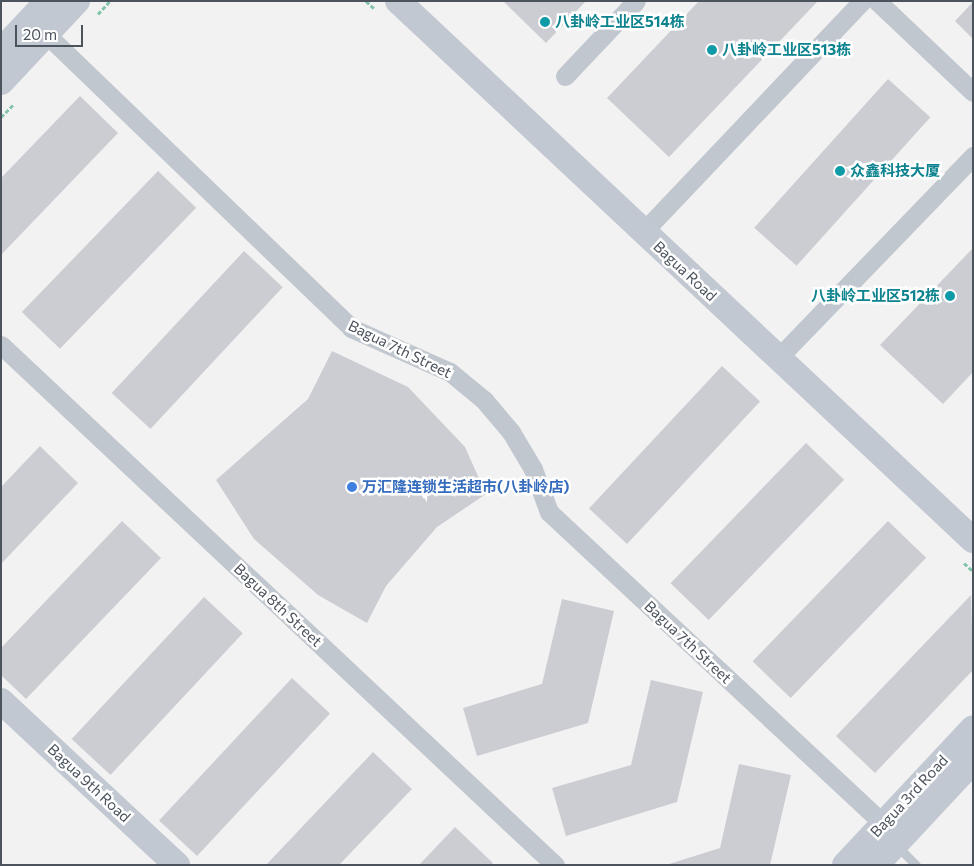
<!DOCTYPE html>
<html>
<head>
<meta charset="utf-8">
<style>
  body { margin:0 }
  #map { position:relative; width:974px; height:866px; overflow:hidden; background:#f3f2f2; font-family:Commissioner,"Noto Sans SC",sans-serif }
  div>[style] { position:absolute }
  .building>* { inset:0; background:#cccdd3; transform-origin:0 0 }
  .path>* { height:3px; margin-top:-1.5px; transform-origin:0; background:repeating-linear-gradient(90deg,#82c5ab 0 4px,transparent 0 6.5px) }
  .lane>* { height:9px; margin:-4.5px; padding:0 4.5px; transform-origin:4.5px; border-radius:4.5px; background:#c1c7ce }
  .street>* { height:19px; margin:-9.5px; padding:0 9.5px; transform-origin:9.5px; border-radius:9.5px; background:#c1c7ce }
  .secondary>* { height:26px; margin:-13px; padding:0 13px; transform-origin:13px; border-radius:13px; background:#c2c8d2 }
  .dots>* { width:14px; height:14px; translate:-50% -50%; box-sizing:border-box; border:2px solid #fff; border-radius:50% }
  span { translate:-50% -50%; white-space:nowrap; text-align:center; line-height:1.15; -webkit-text-stroke:5px #fff; paint-order:stroke }
  .culture-label { font-size:15px; color:#0d838f; font-weight:700 }
  .left { translate:0 -50%; text-align:left }
  .right { translate:-100% -50%; text-align:right }
  .street-label { font-size:15px; color:#4b535d }
  .shop-label { font-size:15px; color:#366cbe; font-weight:700 }
  .frame { position:absolute; inset:0; border:2px solid #4b535d; pointer-events:none }
  .scale { position:absolute; left:15px; top:25px; width:68px; height:22px; box-sizing:border-box; border:2px solid #4b535d; border-top:0; padding-left:6px; font-size:15px; line-height:18px; white-space:nowrap; color:#4b535d; -webkit-text-stroke:4px #fff; paint-order:stroke }
</style>
</head>
<body>
<div id="map">
  <div class="building">
    <div style="clip-path:polygon(503px 1px,586px 1px,546px 43px)"></div>
    <div style="clip-path:polygon(699px 1px,818px 1px,669px 157px,607px 98px)"></div>
    <div style="clip-path:polygon(973px 2px,973px 39px,955px 21px)"></div>
    <div style="left:888px;top:79px;width:57px;height:200px;rotate:42deg"></div>
    <div style="clip-path:polygon(80px 96px,118px 133px,1px 255px,1px 178px)"></div>
    <div style="left:158px;top:171px;width:53px;height:196px;rotate:44deg"></div>
    <div style="clip-path:polygon(973px 248px,973px 372px,943px 404px,880px 345px)"></div>
    <div style="left:244px;top:251px;width:53px;height:194px;rotate:43deg"></div>
    <div style="clip-path:polygon(332px 351px,408px 387px,465px 447px,486px 494px,437px 527px,386px 586px,367px 623px,318px 595px,254px 539px,216px 480px,308px 399px)"></div>
    <div style="left:722px;top:366px;width:52px;height:195px;rotate:43deg"></div>
    <div style="left:806px;top:443px;width:53px;height:195px;rotate:44deg"></div>
    <div style="clip-path:polygon(40px 446px,78px 483px,1px 564px,1px 487px)"></div>
    <div style="clip-path:polygon(122px 521px,161px 558px,26px 699px,1px 675px,1px 648px)"></div>
    <div style="left:888px;top:521px;width:53px;height:195px;rotate:44deg"></div>
    <div style="clip-path:polygon(971px 595px,973px 670px,875px 773px,836px 736px)"></div>
    <div style="left:204px;top:597px;width:53px;height:194px;rotate:43deg"></div>
    <div style="clip-path:polygon(562px 599px,614px 611px,588px 723px,477px 756px,463px 708px,542px 684px)"></div>
    <div style="left:292px;top:678px;width:52px;height:195px;rotate:43deg"></div>
    <div style="clip-path:polygon(651px 680px,703px 692px,677px 802px,566px 836px,552px 788px,631px 765px)"></div>
    <div style="clip-path:polygon(373px 752px,412px 789px,339px 865px,266px 865px)"></div>
    <div style="clip-path:polygon(739px 764px,791px 775px,770px 865px,666px 865px,720px 848px)"></div>
    <div style="clip-path:polygon(455px 827px,493px 863px,491px 865px,419px 865px)"></div>
  </div>
  <div class="path">
    <div style="left:366px;top:1px;width:12px;rotate:42deg"></div>
    <div style="left:98px;top:14px;width:18px;rotate:-47deg"></div>
    <div style="left:1px;top:117px;width:17px;rotate:-45deg"></div>
    <div style="left:964px;top:563px;width:12px;rotate:42deg"></div>
  </div>
  <div class="lane">
    <div style="left:897px;top:846px;width:27px;rotate:45deg"></div>
  </div>
  <div class="street">
    <div style="left:877px;top:1px;width:132px;rotate:43.5deg"></div>
    <div style="left:46px;top:34px;width:424px;rotate:43.9deg"></div>
    <div style="left:351px;top:328px;width:108px;rotate:24deg"></div>
    <div style="left:450px;top:372px;width:44px;rotate:39.5deg"></div>
    <div style="left:484px;top:400px;width:42px;rotate:49.8deg"></div>
    <div style="left:511px;top:432px;width:43px;rotate:59.3deg"></div>
    <div style="left:533px;top:469px;width:46px;rotate:69.6deg"></div>
    <div style="left:549px;top:512px;width:457px;rotate:43deg"></div>
    <div style="left:565px;top:76px;width:103px;rotate:-46.6deg"></div>
    <div style="left:643px;top:232px;width:318px;rotate:-46.5deg"></div>
    <div style="left:1px;top:345px;width:760px;rotate:43.19deg"></div>
    <div style="left:778px;top:358px;width:281px;rotate:-46deg"></div>
  </div>
  <div class="secondary">
    <div style="left:398px;top:1px;width:788px;rotate:43.15deg"></div>
    <div style="left:1px;top:51px;width:69px;rotate:-46.8deg"></div>
    <div style="left:1px;top:82px;width:111px;rotate:-46.8deg"></div>
    <div style="left:1px;top:701px;width:241px;rotate:43deg"></div>
    <div style="left:845px;top:865px;width:187px;rotate:-46.9deg"></div>
    <div style="left:876px;top:865px;width:142px;rotate:-47deg"></div>
  </div>
  <div class="dots">
    <div style="left:545px;top:22px;background:#0f9aa8"></div>
    <div style="left:712px;top:50px;background:#0f9aa8"></div>
    <div style="left:840px;top:171px;background:#0f9aa8"></div>
    <div style="left:950px;top:296px;background:#0f9aa8"></div>
    <div style="left:352px;top:487px;background:#3f7fe0"></div>
  </div>
  <div class="culture-label">
    <span class="left" style="left:555px;top:22px">八卦岭工业区514栋</span>
    <span class="left" style="left:722px;top:50px">八卦岭工业区513栋</span>
    <span class="left" style="left:850px;top:171px">众鑫科技大厦</span>
    <span class="right" style="left:940px;top:296px">八卦岭工业区512栋</span>
  </div>
  <div class="street-label">
    <span style="left:685px;top:271px;rotate:43deg">Bagua Road</span>
    <span style="left:400px;top:349px;rotate:26deg">Bagua 7th Street</span>
    <span style="left:278px;top:605px;rotate:43deg">Bagua 8th Street</span>
    <span style="left:688px;top:642px;rotate:43deg">Bagua 7th Street</span>
    <span style="left:89px;top:783px;rotate:43deg">Bagua 9th Road</span>
    <span style="left:909px;top:796px;rotate:-47deg">Bagua 3rd Road</span>
  </div>
  <div class="shop-label">
    <span class="left" style="left:362px;top:487px">万汇隆连锁生活超市(八卦岭店)</span>
  </div>
  <div class="frame"></div>
  <div class="scale">20 m</div>
</div>
</body>
</html>
